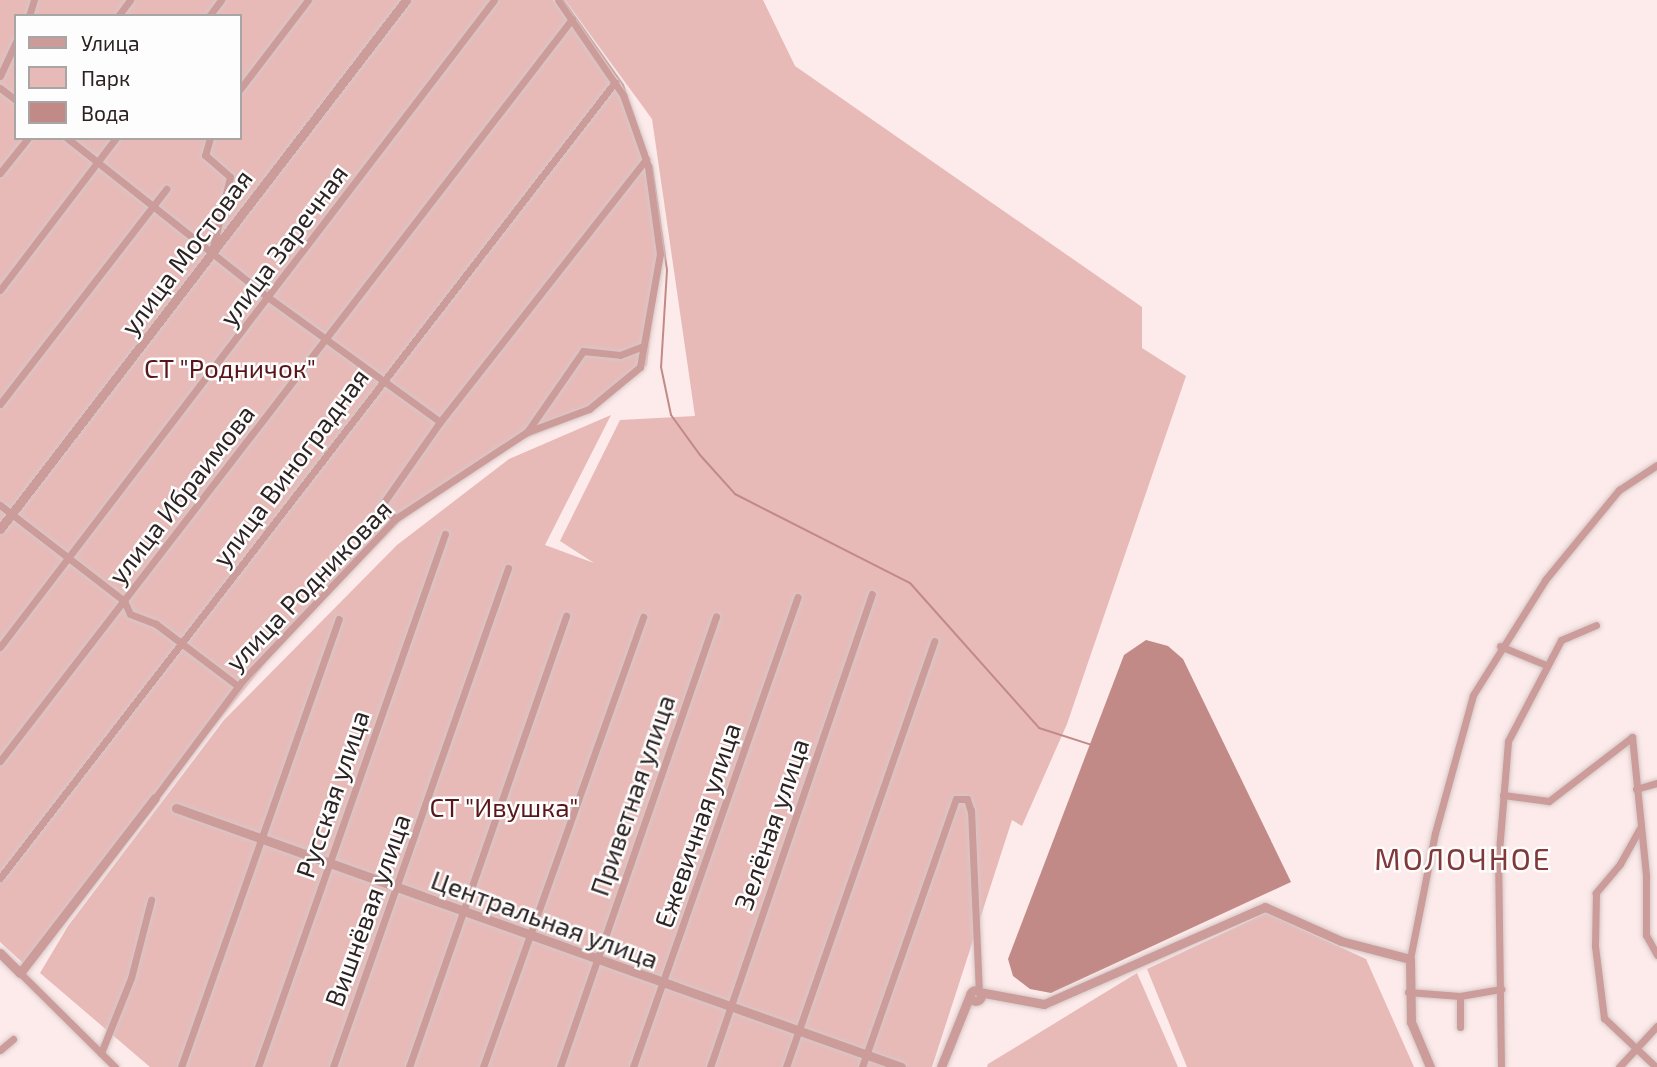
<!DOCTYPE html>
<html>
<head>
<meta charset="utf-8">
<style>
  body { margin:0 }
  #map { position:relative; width:1657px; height:1067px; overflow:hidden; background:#fcebea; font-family:"Exo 2",sans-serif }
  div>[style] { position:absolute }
  .green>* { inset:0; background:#e7bab8 }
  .water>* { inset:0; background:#c18a87 }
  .stream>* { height:2px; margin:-1px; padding:0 1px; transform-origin:1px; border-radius:1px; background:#c18a87 }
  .roads { filter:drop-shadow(0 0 2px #d7c7c6) drop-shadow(0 0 2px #d7c7c6) }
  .minor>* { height:7px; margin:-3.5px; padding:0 3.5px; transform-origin:3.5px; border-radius:3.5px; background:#cc9c9a }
  .tertiary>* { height:9px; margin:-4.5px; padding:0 4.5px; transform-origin:4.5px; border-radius:4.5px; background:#cc9c9a }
  .tertiary>.ring { margin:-4.5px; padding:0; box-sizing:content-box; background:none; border:9px solid #cc9c9a; border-radius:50% }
  span { translate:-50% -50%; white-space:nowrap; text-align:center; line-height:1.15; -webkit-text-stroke:5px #fdfdfd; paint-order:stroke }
  .street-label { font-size:26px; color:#2c2222 }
  .park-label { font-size:26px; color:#59161a }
  .quarter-label { font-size:30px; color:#803839; letter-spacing:2px }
  .legend { position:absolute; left:14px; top:14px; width:228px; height:126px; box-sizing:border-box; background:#fdfdfd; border:2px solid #a9a5a5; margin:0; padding:9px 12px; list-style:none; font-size:21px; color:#2c2222 }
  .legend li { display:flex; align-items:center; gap:14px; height:35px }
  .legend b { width:35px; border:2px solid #a9a5a5 }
</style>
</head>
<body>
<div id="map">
  <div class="green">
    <div style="clip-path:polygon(evenodd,0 0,553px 0,618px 91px,648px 175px,661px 249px,647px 365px,589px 413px,521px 440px,401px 521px,281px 644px,23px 963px,0 942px,0 0,16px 16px,240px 16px,240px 138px,16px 138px,16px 16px)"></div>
    <div style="clip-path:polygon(565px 0,763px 0,795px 66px,1142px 307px,1142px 348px,1186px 376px,1067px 724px,1022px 826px,1012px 820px,932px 1067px,150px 1067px,40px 973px,68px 926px,224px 720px,397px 545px,509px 459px,611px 415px,545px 545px,594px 563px,560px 541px,620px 420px,695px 416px,652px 119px)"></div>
    <div style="clip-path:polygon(1266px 913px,1366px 959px,1414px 1067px,1187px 1067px,1147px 969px)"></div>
    <div style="clip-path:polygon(1137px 973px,1178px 1067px,987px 1067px,988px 1064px)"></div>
  </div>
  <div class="water">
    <div style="clip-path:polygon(1146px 640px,1168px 646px,1183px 659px,1291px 882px,1051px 993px,1030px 989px,1013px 976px,1008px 959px,1124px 655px)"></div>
  </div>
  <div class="stream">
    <div style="left:563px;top:0;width:104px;rotate:54.8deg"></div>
    <div style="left:623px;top:85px;width:73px;rotate:70.8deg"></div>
    <div style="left:652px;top:166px;width:105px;rotate:81.8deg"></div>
    <div style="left:667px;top:270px;width:97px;rotate:93.5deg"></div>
    <div style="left:661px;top:367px;width:49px;rotate:78.2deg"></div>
    <div style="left:671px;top:415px;width:49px;rotate:54.1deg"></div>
    <div style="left:700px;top:455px;width:52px;rotate:48.1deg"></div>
    <div style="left:735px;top:494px;width:196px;rotate:27deg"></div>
    <div style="left:910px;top:583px;width:194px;rotate:48.3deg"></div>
    <div style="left:1039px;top:728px;width:56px;rotate:17.8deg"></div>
  </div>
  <div class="roads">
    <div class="minor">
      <div style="left:29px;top:16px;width:17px;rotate:-73deg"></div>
      <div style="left:118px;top:16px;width:20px;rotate:-53deg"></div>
      <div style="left:209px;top:16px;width:20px;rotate:-53deg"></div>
      <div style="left:0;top:76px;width:38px;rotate:-65deg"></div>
      <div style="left:0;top:88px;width:20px;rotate:37deg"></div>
      <div style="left:240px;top:89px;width:112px;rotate:-52.6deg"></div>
      <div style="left:67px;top:138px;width:258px;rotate:38.4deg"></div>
      <div style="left:269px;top:298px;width:211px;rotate:35.9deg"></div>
      <div style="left:210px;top:138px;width:18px;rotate:106deg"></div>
      <div style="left:205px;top:155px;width:33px;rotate:41deg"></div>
      <div style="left:230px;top:177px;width:76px;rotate:103.7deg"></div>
      <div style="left:0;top:173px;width:45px;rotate:-51.3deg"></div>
      <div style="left:0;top:290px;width:191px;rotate:-52.7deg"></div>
      <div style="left:0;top:404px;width:272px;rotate:-52.3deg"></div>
      <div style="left:527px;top:432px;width:98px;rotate:-55.3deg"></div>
      <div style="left:583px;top:351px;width:37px;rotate:6deg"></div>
      <div style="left:620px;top:355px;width:25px;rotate:-21deg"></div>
      <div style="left:0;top:505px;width:157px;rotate:37.7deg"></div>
      <div style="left:124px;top:601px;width:14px;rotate:65deg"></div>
      <div style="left:130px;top:614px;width:28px;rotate:21deg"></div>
      <div style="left:156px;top:624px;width:103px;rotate:37.1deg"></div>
      <div style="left:395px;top:519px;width:19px;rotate:-133deg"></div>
      <div style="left:382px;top:505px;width:101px;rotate:-55.1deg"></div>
      <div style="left:440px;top:422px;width:334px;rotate:-51.9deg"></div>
      <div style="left:1500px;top:646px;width:50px;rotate:22.4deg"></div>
      <div style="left:0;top:647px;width:814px;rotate:-52.64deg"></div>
      <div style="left:0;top:761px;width:937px;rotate:-52.37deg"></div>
      <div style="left:1636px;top:789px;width:22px;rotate:-16deg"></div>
      <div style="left:1503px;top:795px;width:46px;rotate:7.4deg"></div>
      <div style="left:1549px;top:801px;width:105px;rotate:-37.6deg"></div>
      <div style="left:1632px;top:737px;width:140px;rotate:84.2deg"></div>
      <div style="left:1646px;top:876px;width:59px;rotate:90deg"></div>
      <div style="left:1646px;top:935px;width:23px;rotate:61deg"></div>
      <div style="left:155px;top:798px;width:147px;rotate:-53.3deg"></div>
      <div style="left:243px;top:680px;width:221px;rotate:-46.6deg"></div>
      <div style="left:395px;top:519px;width:158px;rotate:-33.4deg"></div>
      <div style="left:527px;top:432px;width:66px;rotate:-20.4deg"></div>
      <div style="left:589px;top:409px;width:66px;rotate:-39.5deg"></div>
      <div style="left:640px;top:367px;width:115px;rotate:-80deg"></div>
      <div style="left:660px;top:254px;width:89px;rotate:-97.8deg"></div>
      <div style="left:648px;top:166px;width:75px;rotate:-109.4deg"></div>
      <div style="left:623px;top:95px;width:115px;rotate:-124.4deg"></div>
      <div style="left:971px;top:810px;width:182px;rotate:87.5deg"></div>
      <div style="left:1640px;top:828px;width:41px;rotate:119.1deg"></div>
      <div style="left:1620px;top:864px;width:38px;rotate:130deg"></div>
      <div style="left:1596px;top:893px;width:53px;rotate:91.1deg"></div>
      <div style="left:1595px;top:946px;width:73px;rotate:82.9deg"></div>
      <div style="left:1604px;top:1018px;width:71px;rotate:43.3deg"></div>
      <div style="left:0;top:878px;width:1006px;rotate:-52.31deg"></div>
      <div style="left:1410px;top:959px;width:128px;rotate:-78.8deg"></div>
      <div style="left:1435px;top:833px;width:143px;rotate:-74.6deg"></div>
      <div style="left:1473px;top:695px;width:136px;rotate:-57.9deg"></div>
      <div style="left:1545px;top:580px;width:117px;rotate:-50.6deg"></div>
      <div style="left:1619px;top:490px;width:45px;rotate:-33.3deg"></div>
      <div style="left:20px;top:973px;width:134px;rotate:44.7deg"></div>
      <div style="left:1408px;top:992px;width:52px;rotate:4.4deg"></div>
      <div style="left:1460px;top:996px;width:42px;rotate:-9.7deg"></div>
      <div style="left:1460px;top:996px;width:31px;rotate:90deg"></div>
      <div style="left:0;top:1050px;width:17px;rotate:-40deg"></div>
      <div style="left:101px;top:1053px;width:81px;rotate:-68.2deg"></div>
      <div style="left:131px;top:978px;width:81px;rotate:-75.6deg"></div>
      <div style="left:181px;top:1067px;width:475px;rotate:-70.6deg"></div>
      <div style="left:258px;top:1067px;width:565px;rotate:-70.67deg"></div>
      <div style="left:333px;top:1067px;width:529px;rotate:-70.67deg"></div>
      <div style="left:409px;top:1067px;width:478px;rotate:-70.8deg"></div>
      <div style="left:483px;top:1067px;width:478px;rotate:-70.4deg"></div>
      <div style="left:560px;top:1067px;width:477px;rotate:-70.9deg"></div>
      <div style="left:633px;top:1067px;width:498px;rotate:-70.7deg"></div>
      <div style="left:710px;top:1067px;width:500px;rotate:-71.1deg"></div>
      <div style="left:786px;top:1067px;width:451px;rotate:-70.8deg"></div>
      <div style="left:862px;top:1067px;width:284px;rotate:-70.7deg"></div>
      <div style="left:956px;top:799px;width:11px"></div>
      <div style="left:967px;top:799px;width:14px;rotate:73deg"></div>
      <div style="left:1501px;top:1067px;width:204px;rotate:-90.8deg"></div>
      <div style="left:1498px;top:863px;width:122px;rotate:-85.3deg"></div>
      <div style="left:1508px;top:741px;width:114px;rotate:-62.3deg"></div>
      <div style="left:1561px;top:640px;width:38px;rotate:-23deg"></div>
      <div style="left:1619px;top:1067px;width:56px;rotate:-47.2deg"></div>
    </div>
    <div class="tertiary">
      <div style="left:0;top:529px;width:667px;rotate:-52.49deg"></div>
      <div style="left:176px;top:808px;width:770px;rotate:19.66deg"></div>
      <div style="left:0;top:953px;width:28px;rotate:45deg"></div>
      <div style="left:20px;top:973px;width:221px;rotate:-52.4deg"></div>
      <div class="ring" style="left:970.5px;top:990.5px;width:2px;height:2px"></div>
      <div style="left:979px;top:992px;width:66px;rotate:10.5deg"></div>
      <div style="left:1044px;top:1004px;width:241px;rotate:-23.7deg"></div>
      <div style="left:1265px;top:907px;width:83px;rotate:24.1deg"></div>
      <div style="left:1341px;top:941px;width:71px;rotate:14.6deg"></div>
      <div style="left:1410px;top:959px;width:63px;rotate:89.1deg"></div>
      <div style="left:1411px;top:1022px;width:49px;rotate:67.1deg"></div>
      <div style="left:941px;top:1067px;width:78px;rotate:-68.1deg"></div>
    </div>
  </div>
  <div class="street-label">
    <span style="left:283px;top:245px;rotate:-53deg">улица Заречная</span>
    <span style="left:186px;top:252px;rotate:-53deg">улица Мостовая</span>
    <span style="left:290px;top:467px;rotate:-53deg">улица Виноградная</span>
    <span style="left:181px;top:494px;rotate:-52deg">улица Ибраимова</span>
    <span style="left:308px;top:585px;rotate:-46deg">улица Родниковая</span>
    <span style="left:332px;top:794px;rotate:-71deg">Русская улица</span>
    <span style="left:632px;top:795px;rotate:-71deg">Приветная улица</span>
    <span style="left:771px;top:824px;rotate:-71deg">Зелёная улица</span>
    <span style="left:697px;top:825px;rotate:-71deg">Ежевичная улица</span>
    <span style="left:367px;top:910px;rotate:-70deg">Вишнёвая улица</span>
    <span style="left:545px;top:919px;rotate:20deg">Центральная улица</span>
  </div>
  <div class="park-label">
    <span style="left:230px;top:368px">СТ "Родничок"</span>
    <span style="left:504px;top:807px">СТ "Ивушка"</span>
  </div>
  <div class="quarter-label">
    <span style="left:1463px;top:858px">МОЛОЧНОЕ</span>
  </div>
  <ul class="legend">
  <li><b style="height:9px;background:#cc9c9a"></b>Улица</li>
  <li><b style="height:19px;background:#e7bab8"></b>Парк</li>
  <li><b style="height:19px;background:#c18a87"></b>Вода</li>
  </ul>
</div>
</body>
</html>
